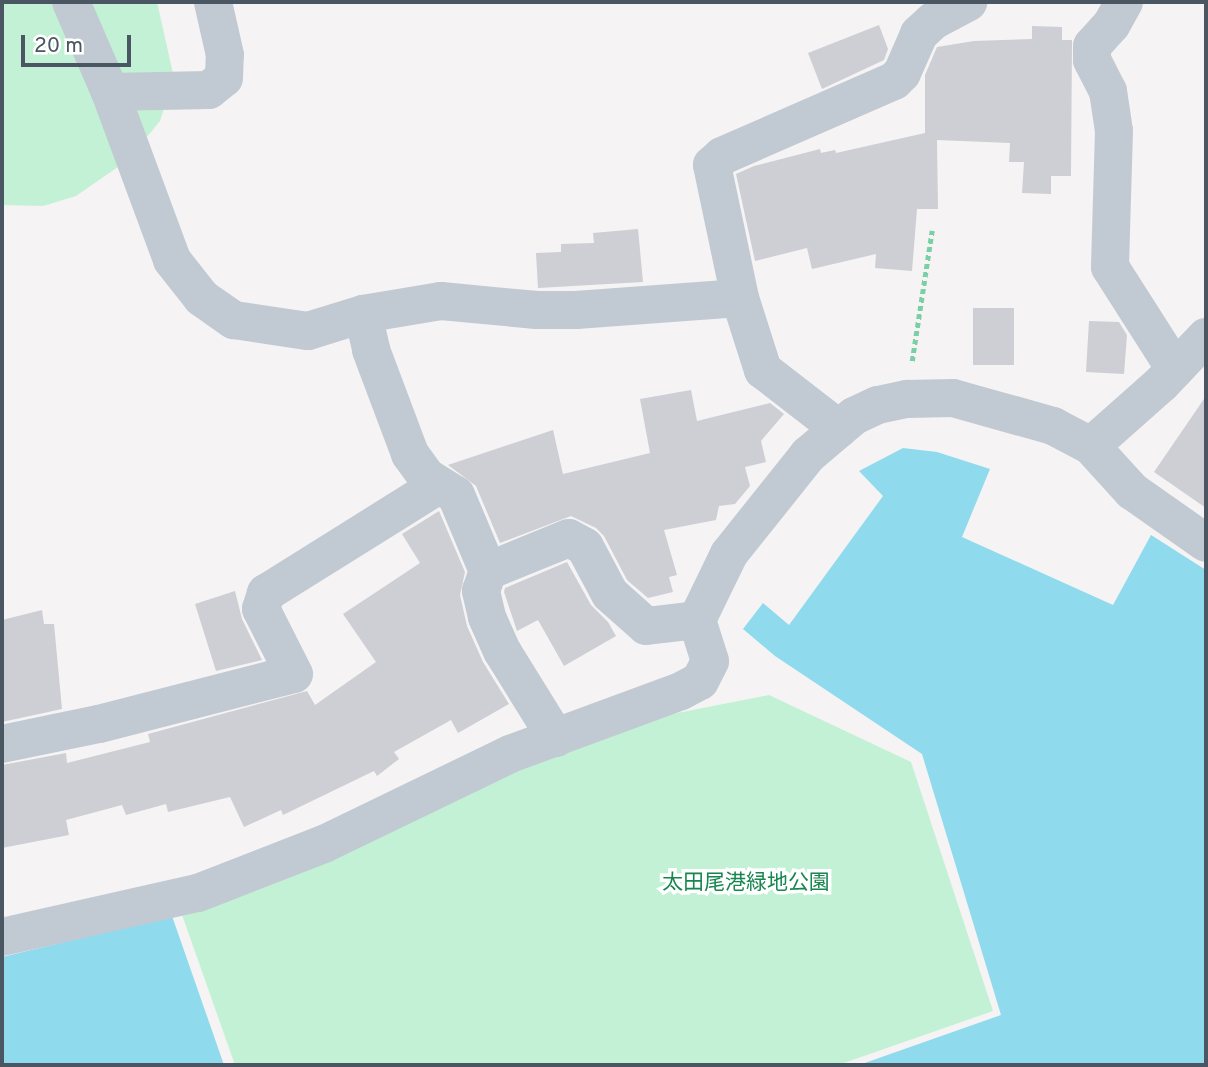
<!DOCTYPE html>
<html>
<head>
<meta charset="utf-8">
<style>
  body { margin:0 }
  #map { position:relative; width:1208px; height:1067px; overflow:hidden; background:#f5f3f3; font-family:Overpass,"Noto Sans JP",sans-serif }
  div>[style] { position:absolute }
  .green>* { inset:0; background:#c3f1d5 }
  .water>* { inset:0; background:#90daee }
  .building>* { inset:0; background:#cdcfd5; transform-origin:0 0 }
  .path>* { height:4.5px; margin-top:-2.25px; transform-origin:0; background:repeating-linear-gradient(90deg,#7ad0a6 0 5px,transparent 0 8.5px) }
  .minor>* { height:38px; margin:-19px; padding:0 19px; transform-origin:19px; border-radius:19px; background:#c1cad2 }
  span { translate:-50% -50%; white-space:nowrap; text-align:center; line-height:1.15; -webkit-text-stroke:7px #fff; paint-order:stroke }
  .park-label { font-size:21px; color:#17864f }
  .frame { position:absolute; inset:0; border:4px solid #4a5661; pointer-events:none }
  .scale { position:absolute; left:21px; top:35px; width:110px; height:32px; box-sizing:border-box; border:4px solid #4a5661; border-top:0; padding-left:9px; font-size:21px; line-height:24px; white-space:nowrap; color:#4a5661; -webkit-text-stroke:5px #fff; paint-order:stroke }
</style>
</head>
<body>
<div id="map">
  <div class="green">
    <div style="clip-path:polygon(2px 2px,157px 2px,174px 78px,160px 121px,128px 160px,76px 196px,43px 206px,2px 205px)"></div>
    <div style="clip-path:polygon(769px 695px,911px 762px,993px 1011px,838px 1065px,235px 1065px,181px 912px,544px 757px,657px 717px)"></div>
  </div>
  <div class="water">
    <div style="clip-path:polygon(903px 448px,937px 452px,990px 469px,962px 537px,1113px 605px,1151px 535px,1206px 570px,1206px 1065px,859px 1065px,1001px 1015px,922px 754px,775px 656px,743px 629px,763px 603px,789px 625px,883px 496px,859px 471px)"></div>
    <div style="clip-path:polygon(172px 916px,224px 1065px,2px 1065px,2px 957px)"></div>
  </div>
  <div class="building">
    <div style="clip-path:polygon(879px 25px,888px 49px,884px 60px,822px 89px,808px 53px)"></div>
    <div style="clip-path:polygon(1032px 26px,1062px 27px,1062px 40px,1072px 40px,1071px 176px,1051px 176px,1051px 194px,1022px 193px,1024px 162px,1009px 162px,1010px 143px,937px 140px,938px 209px,917px 209px,912px 271px,875px 268px,876px 254px,812px 269px,807px 248px,755px 261px,736px 174px,754px 166px,820px 149px,821px 153px,835px 150px,836px 153px,925px 133px,925px 75px,937px 47px,974px 41px,1032px 39px)"></div>
    <div style="clip-path:polygon(638px 229px,643px 282px,538px 288px,536px 253px,561px 252px,561px 244px,594px 243px,593px 233px)"></div>
    <div style="left:973px;top:308px;width:41px;height:57px"></div>
    <div style="clip-path:polygon(1089px 321px,1119px 322px,1127px 335px,1124px 374px,1086px 372px)"></div>
    <div style="clip-path:polygon(691px 390px,697px 421px,770px 403px,784px 414px,761px 441px,766px 462px,745px 467px,750px 486px,735px 504px,719px 506px,716px 520px,664px 530px,677px 575px,669px 577px,673px 592px,648px 598px,627px 580px,604px 536px,596px 528px,571px 516px,500px 543px,476px 486px,448px 465px,553px 430px,563px 474px,650px 453px,640px 399px)"></div>
    <div style="clip-path:polygon(1206px 396px,1206px 508px,1154px 472px)"></div>
    <div style="clip-path:polygon(439px 511px,465px 572px,460px 595px,467px 626px,483px 662px,509px 704px,458px 733px,451px 720px,394px 752px,399px 759px,377px 776px,374px 771px,283px 815px,281px 810px,244px 827px,230px 797px,168px 812px,166px 804px,126px 815px,122px 805px,66px 820px,69px 835px,2px 848px,2px 765px,66px 753px,67px 763px,150px 742px,148px 734px,307px 691px,315px 705px,376px 662px,343px 614px,420px 563px,402px 534px)"></div>
    <div style="clip-path:polygon(567px 562px,591px 605px,608px 622px,616px 636px,564px 666px,538px 620px,517px 631px,504px 592px,505px 588px)"></div>
    <div style="clip-path:polygon(235px 591px,242px 619px,262px 660px,216px 671px,195px 604px)"></div>
    <div style="clip-path:polygon(42px 610px,44px 624px,54px 624px,62px 709px,2px 722px,2px 620px)"></div>
  </div>
  <div class="path">
    <div style="left:912px;top:361px;width:132px;rotate:-81.3deg"></div>
  </div>
  <div class="minor">
    <div style="left:71px;top:2px;width:98px;rotate:66.6deg"></div>
    <div style="left:110px;top:92px;width:179px;rotate:69.7deg"></div>
    <div style="left:172px;top:260px;width:48px;rotate:51.7deg"></div>
    <div style="left:202px;top:298px;width:39px;rotate:35deg"></div>
    <div style="left:234px;top:320px;width:75px;rotate:8.5deg"></div>
    <div style="left:308px;top:331px;width:58px;rotate:-17.2deg"></div>
    <div style="left:363px;top:314px;width:79px;rotate:-9.5deg"></div>
    <div style="left:441px;top:301px;width:96px;rotate:5.4deg"></div>
    <div style="left:537px;top:310px;width:39px"></div>
    <div style="left:576px;top:310px;width:164px;rotate:-4.2deg"></div>
    <div style="left:740px;top:298px;width:136px;rotate:-101.9deg"></div>
    <div style="left:712px;top:165px;width:13px;rotate:-42deg"></div>
    <div style="left:722px;top:156px;width:188px;rotate:-23.6deg"></div>
    <div style="left:894px;top:81px;width:11px;rotate:-45deg"></div>
    <div style="left:902px;top:73px;width:43px;rotate:-66.4deg"></div>
    <div style="left:919px;top:34px;width:19px;rotate:-43deg"></div>
    <div style="left:933px;top:21px;width:40px;rotate:-28deg"></div>
    <div style="left:1124px;top:2px;width:26px;rotate:119deg"></div>
    <div style="left:1111px;top:25px;width:28px;rotate:132deg"></div>
    <div style="left:1092px;top:46px;width:14px;rotate:90deg"></div>
    <div style="left:1092px;top:60px;width:35px;rotate:63deg"></div>
    <div style="left:1108px;top:91px;width:40px;rotate:81.5deg"></div>
    <div style="left:1114px;top:131px;width:136px;rotate:91.7deg"></div>
    <div style="left:1110px;top:267px;width:121px;rotate:57.5deg"></div>
    <div style="left:110px;top:92px;width:99px;rotate:-1.2deg"></div>
    <div style="left:209px;top:90px;width:19px;rotate:-39deg"></div>
    <div style="left:224px;top:78px;width:23px;rotate:-88deg"></div>
    <div style="left:225px;top:55px;width:54px;rotate:-102.8deg"></div>
    <div style="left:740px;top:298px;width:76px;rotate:72.3deg"></div>
    <div style="left:763px;top:370px;width:96px;rotate:37.8deg"></div>
    <div style="left:363px;top:314px;width:37px;rotate:77deg"></div>
    <div style="left:371px;top:350px;width:111px;rotate:69.4deg"></div>
    <div style="left:410px;top:454px;width:29px;rotate:54deg"></div>
    <div style="left:427px;top:477px;width:34px;rotate:32deg"></div>
    <div style="left:456px;top:495px;width:82px;rotate:67.2deg"></div>
    <div style="left:1091px;top:446px;width:95px;rotate:-41.6deg"></div>
    <div style="left:1162px;top:383px;width:64px;rotate:-46.3deg"></div>
    <div style="left:556px;top:738px;width:102px;rotate:-121.8deg"></div>
    <div style="left:502px;top:651px;width:37px;rotate:-114deg"></div>
    <div style="left:487px;top:617px;width:27px;rotate:-103deg"></div>
    <div style="left:481px;top:591px;width:21px;rotate:-71deg"></div>
    <div style="left:488px;top:571px;width:87px;rotate:-22.2deg"></div>
    <div style="left:569px;top:538px;width:18px;rotate:29deg"></div>
    <div style="left:585px;top:547px;width:53px;rotate:62deg"></div>
    <div style="left:610px;top:594px;width:48px;rotate:41.6deg"></div>
    <div style="left:646px;top:626px;width:51px;rotate:-6.7deg"></div>
    <div style="left:2px;top:744px;width:99px;rotate:-11.7deg"></div>
    <div style="left:99px;top:724px;width:201px;rotate:-14.4deg"></div>
    <div style="left:294px;top:674px;width:73px;rotate:-116.9deg"></div>
    <div style="left:261px;top:609px;width:17px;rotate:-73deg"></div>
    <div style="left:266px;top:593px;width:202px;rotate:-32deg"></div>
    <div style="left:2px;top:937px;width:201px;rotate:-12.7deg"></div>
    <div style="left:198px;top:893px;width:135px;rotate:-21.3deg"></div>
    <div style="left:324px;top:844px;width:207px;rotate:-25.8deg"></div>
    <div style="left:510px;top:754px;width:182px;rotate:-20.2deg"></div>
    <div style="left:681px;top:691px;width:21px;rotate:-28deg"></div>
    <div style="left:700px;top:681px;width:22px;rotate:-63deg"></div>
    <div style="left:710px;top:661px;width:43px;rotate:-107.6deg"></div>
    <div style="left:697px;top:620px;width:73px;rotate:-64.1deg"></div>
    <div style="left:729px;top:554px;width:127px;rotate:-51.4deg"></div>
    <div style="left:808px;top:455px;width:60px;rotate:-40.3deg"></div>
    <div style="left:854px;top:416px;width:26px;rotate:-25deg"></div>
    <div style="left:878px;top:405px;width:30px;rotate:-12deg"></div>
    <div style="left:907px;top:399px;width:46px;rotate:-1.2deg"></div>
    <div style="left:953px;top:398px;width:104px;rotate:15.6deg"></div>
    <div style="left:1053px;top:426px;width:43px;rotate:27.8deg"></div>
    <div style="left:1091px;top:446px;width:61px;rotate:47.7deg"></div>
    <div style="left:1132px;top:491px;width:90px;rotate:35.1deg"></div>
  </div>
  <div class="park-label">
    <span style="left:746px;top:884px">太田尾港緑地公園</span>
  </div>
  <div class="frame"></div>
  <div class="scale">20 m</div>
</div>
</body>
</html>
